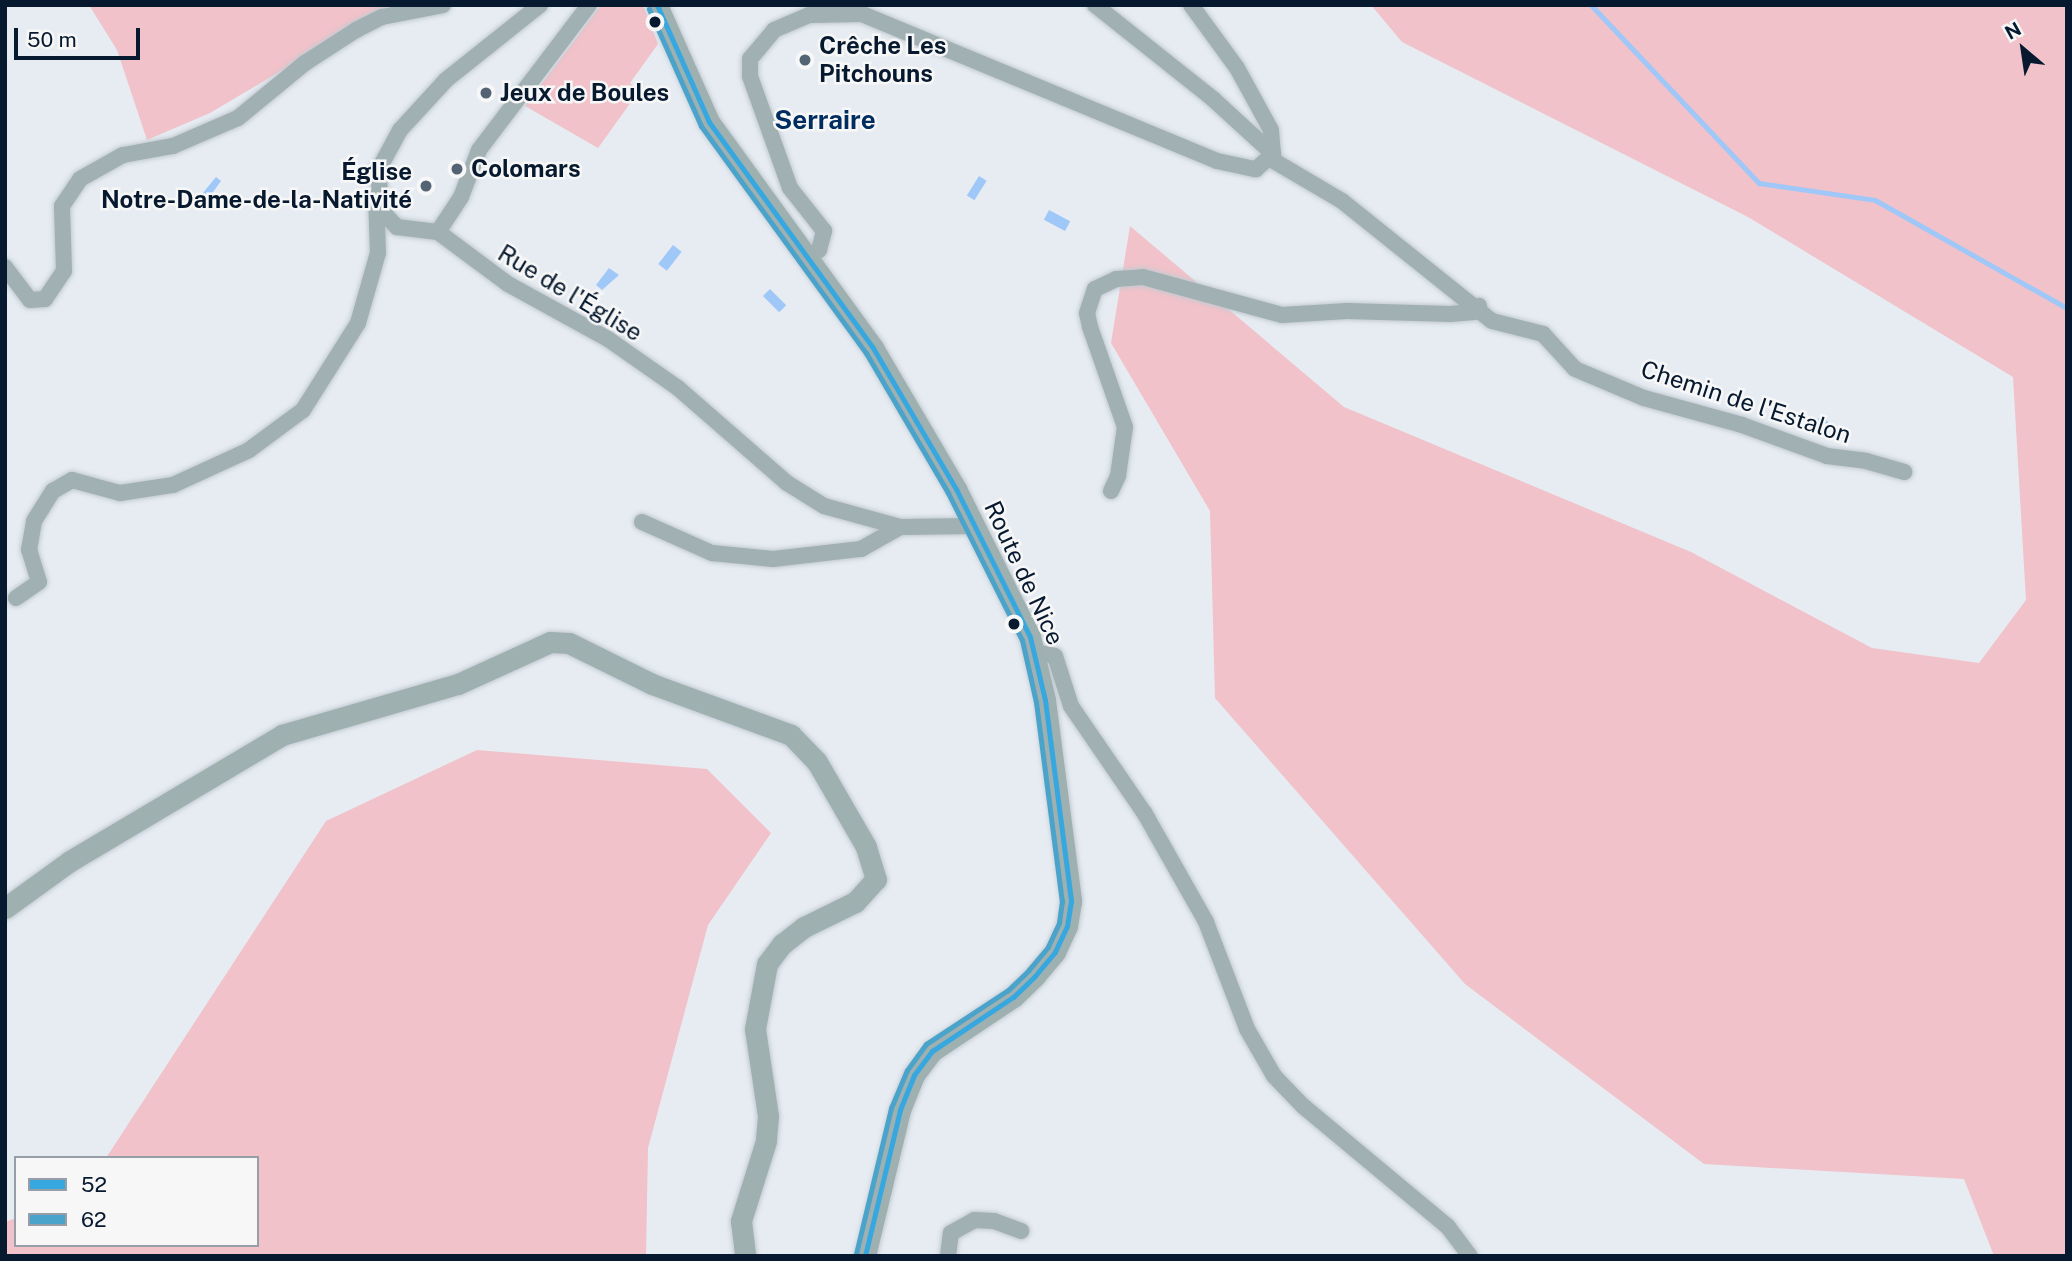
<!DOCTYPE html>
<html>
<head>
<meta charset="utf-8">
<style>
  body { margin:0 }
  #map { position:relative; width:2072px; height:1261px; overflow:hidden; background:#e6ecf2; font-family:"Public Sans",sans-serif }
  div>[style] { position:absolute }
  .green>* { inset:0; background:#f1c2c9 }
  .water>* { inset:0; background:#9fc8f8; transform-origin:0 0 }
  .round { border-radius:50% }
  .stream>* { height:5px; margin:-2.5px; padding:0 2.5px; transform-origin:2.5px; border-radius:2.5px; background:#9fc8f8 }
  .roads { filter:drop-shadow(0 0 2px #c3cad2) drop-shadow(0 0 2px #c3cad2) }
  .street>* { height:16px; margin:-8px; padding:0 8px; transform-origin:8px; border-radius:8px; background:#a1b0b2 }
  .secondary>* { height:21px; margin:-10.5px; padding:0 10.5px; transform-origin:10.5px; border-radius:10.5px; background:#9fb0b1 }
  .bus-1>* { height:5px; margin:-2.5px; padding:0 2.5px; transform-origin:2.5px; border-radius:2.5px; background:#36a8df }
  .bus-2>* { height:5px; margin:-2.5px; padding:0 2.5px; transform-origin:2.5px; border-radius:2.5px; background:#4aa3cb }
  .dots>* { width:19px; height:19px; translate:-50% -50%; box-sizing:border-box; border:4px solid #f7f7f7; border-radius:50% }
  span { translate:-50% -50%; white-space:nowrap; text-align:center; line-height:1.15; -webkit-text-stroke:5px #f7f7f7; paint-order:stroke }
  .poi-label { font-size:24px; color:#06192f; font-weight:700 }
  .left { translate:0 -50%; text-align:left }
  .right { translate:-100% -50%; text-align:right }
  .street-label { font-size:24px; color:#06192f }
  .neighbourhood-label { font-size:26px; color:#002e60; font-weight:700 }
  .frame { position:absolute; inset:0; border:7px solid #06192f; pointer-events:none }
  .legend { position:absolute; left:14px; top:1156px; width:245px; height:91px; box-sizing:border-box; background:#f7f7f7; border:2px solid #979ea7; margin:0; padding:9px 12px; list-style:none; font-size:21px; color:#06192f }
  .legend li { display:flex; align-items:center; gap:14px; height:35px }
  .legend b { width:35px; border:2px solid #979ea7 }
  .north { position:absolute; left:1988px; top:14px; width:70px; height:70px; -webkit-text-stroke:5px #f7f7f7; paint-order:stroke; rotate:331deg; font-size:19px; font-weight:700; line-height:28px; text-align:center; color:#06192f }
  .north::after { content:''; display:block; margin:auto; width:24px; height:32px; background:#06192f; clip-path:polygon(50% 0,100% 100%,50% 72%,0 100%) }
  .scale { position:absolute; left:14px; top:28px; width:126px; height:32px; box-sizing:border-box; border:4px solid #06192f; border-top:0; padding-left:9px; font-size:21px; line-height:24px; white-space:nowrap; color:#06192f; -webkit-text-stroke:5px #f7f7f7; paint-order:stroke }
</style>
</head>
<body>
<div id="map">
  <div class="green">
    <div style="clip-path:polygon(89px 5px,392px 5px,210px 113px,147px 140px,117px 50px)"></div>
    <div style="clip-path:polygon(601px 5px,643px 5px,658px 44px,630px 83px,639px 91px,598px 148px,525px 106px)"></div>
    <div style="clip-path:polygon(1371px 5px,2067px 5px,2067px 1256px,1994px 1256px,1964px 1179px,1704px 1164px,1465px 984px,1215px 698px,1210px 511px,1111px 343px,1130px 226px,1344px 407px,1691px 552px,1872px 648px,1979px 663px,2026px 600px,2013px 377px,1748px 217px,1402px 42px)"></div>
    <div style="clip-path:polygon(477px 750px,707px 769px,771px 833px,708px 925px,648px 1148px,646px 1256px,5px 1256px,5px 1222px,16px 1218px,16px 1245px,257px 1245px,257px 1158px,106px 1158px,326px 821px)"></div>
  </div>
  <div class="water">
    <div style="left:979px;top:176px;width:9px;height:23px;rotate:32deg"></div>
    <div style="clip-path:polygon(216px 177px,221px 181px,208px 199px,202px 194px)"></div>
    <div style="left:1049px;top:210px;width:24px;height:11px;rotate:28deg"></div>
    <div style="left:673px;top:245px;width:11px;height:24px;rotate:38deg"></div>
    <div style="clip-path:polygon(609px 268px,619px 275px,602px 290px,596px 285px)"></div>
    <div style="left:770px;top:289px;width:23px;height:10px;rotate:45deg"></div>
    <div class="round" style="left:1813px;top:418px;width:16px;height:16px"></div>
  </div>
  <div class="stream">
    <div style="left:1591px;top:5px;width:245px;rotate:46.7deg"></div>
    <div style="left:1759px;top:183px;width:117px;rotate:8.3deg"></div>
    <div style="left:1875px;top:200px;width:220px;rotate:29.4deg"></div>
  </div>
  <div class="roads">
    <div class="street">
      <div style="left:540px;top:5px;width:120px;rotate:141.4deg"></div>
      <div style="left:446px;top:80px;width:68px;rotate:132.6deg"></div>
      <div style="left:400px;top:130px;width:44px;rotate:118.3deg"></div>
      <div style="left:379px;top:169px;width:40px;rotate:88.6deg"></div>
      <div style="left:380px;top:209px;width:25px;rotate:47deg"></div>
      <div style="left:397px;top:227px;width:41px;rotate:7deg"></div>
      <div style="left:438px;top:232px;width:87px;rotate:36.6deg"></div>
      <div style="left:508px;top:284px;width:114px;rotate:28.8deg"></div>
      <div style="left:608px;top:339px;width:85px;rotate:35deg"></div>
      <div style="left:678px;top:388px;width:145px;rotate:41.1deg"></div>
      <div style="left:787px;top:483px;width:44px;rotate:31.9deg"></div>
      <div style="left:824px;top:506px;width:79px;rotate:15.4deg"></div>
      <div style="left:900px;top:527px;width:75px;rotate:-0.8deg"></div>
      <div style="left:1095px;top:5px;width:151px;rotate:38.5deg"></div>
      <div style="left:1213px;top:99px;width:81px;rotate:42.5deg"></div>
      <div style="left:1269px;top:158px;width:85px;rotate:30.5deg"></div>
      <div style="left:1342px;top:201px;width:192px;rotate:38.7deg"></div>
      <div style="left:1492px;top:321px;width:53px;rotate:14.3deg"></div>
      <div style="left:1543px;top:334px;width:47px;rotate:47.6deg"></div>
      <div style="left:1575px;top:369px;width:75px;rotate:22.8deg"></div>
      <div style="left:1644px;top:398px;width:102px;rotate:15.4deg"></div>
      <div style="left:1742px;top:425px;width:90px;rotate:20deg"></div>
      <div style="left:1827px;top:456px;width:39px;rotate:7deg"></div>
      <div style="left:1866px;top:461px;width:40px;rotate:16deg"></div>
      <div style="left:438px;top:232px;width:42px;rotate:-56.7deg"></div>
      <div style="left:461px;top:197px;width:50px;rotate:-69deg"></div>
      <div style="left:479px;top:150px;width:182px;rotate:-52.8deg"></div>
      <div style="left:807px;top:259px;width:15px;rotate:-37deg"></div>
      <div style="left:819px;top:250px;width:20px;rotate:-75deg"></div>
      <div style="left:824px;top:231px;width:55px;rotate:-128.3deg"></div>
      <div style="left:790px;top:188px;width:119px;rotate:-109.7deg"></div>
      <div style="left:750px;top:76px;width:17px;rotate:-90deg"></div>
      <div style="left:750px;top:59px;width:38px;rotate:-50deg"></div>
      <div style="left:774px;top:30px;width:38px;rotate:-23deg"></div>
      <div style="left:809px;top:15px;width:53px;rotate:-1.1deg"></div>
      <div style="left:862px;top:14px;width:384px;rotate:22.5deg"></div>
      <div style="left:1217px;top:161px;width:40px;rotate:12deg"></div>
      <div style="left:1256px;top:169px;width:23px;rotate:-41deg"></div>
      <div style="left:1273px;top:154px;width:24px;rotate:-95deg"></div>
      <div style="left:1271px;top:130px;width:71px;rotate:-118.7deg"></div>
      <div style="left:1237px;top:68px;width:78px;rotate:-126.1deg"></div>
      <div style="left:5px;top:267px;width:41px;rotate:52.9deg"></div>
      <div style="left:30px;top:300px;width:15px;rotate:-4deg"></div>
      <div style="left:45px;top:299px;width:34px;rotate:-56deg"></div>
      <div style="left:64px;top:271px;width:65px;rotate:-91.8deg"></div>
      <div style="left:62px;top:206px;width:32px;rotate:-56deg"></div>
      <div style="left:80px;top:179px;width:49px;rotate:-29.2deg"></div>
      <div style="left:123px;top:155px;width:51px;rotate:-10.2deg"></div>
      <div style="left:173px;top:146px;width:71px;rotate:-23.3deg"></div>
      <div style="left:238px;top:118px;width:87px;rotate:-39.4deg"></div>
      <div style="left:305px;top:63px;width:61px;rotate:-32.9deg"></div>
      <div style="left:356px;top:30px;width:29px;rotate:-27deg"></div>
      <div style="left:382px;top:17px;width:62px;rotate:-11.1deg"></div>
      <div style="left:1111px;top:491px;width:17px;rotate:-65deg"></div>
      <div style="left:1118px;top:476px;width:49px;rotate:-81.9deg"></div>
      <div style="left:1125px;top:427px;width:106px;rotate:-109.3deg"></div>
      <div style="left:1090px;top:327px;width:14px;rotate:-102deg"></div>
      <div style="left:1087px;top:313px;width:25px;rotate:-72deg"></div>
      <div style="left:1095px;top:289px;width:23px;rotate:-25deg"></div>
      <div style="left:1116px;top:279px;width:27px;rotate:-4deg"></div>
      <div style="left:1143px;top:277px;width:144px;rotate:15.3deg"></div>
      <div style="left:1282px;top:315px;width:65px;rotate:-3.5deg"></div>
      <div style="left:1347px;top:311px;width:103px;rotate:1.7deg"></div>
      <div style="left:1450px;top:314px;width:24px;rotate:-5deg"></div>
      <div style="left:1474px;top:312px;width:8px;rotate:-50deg"></div>
      <div style="left:642px;top:522px;width:77px;rotate:23.9deg"></div>
      <div style="left:712px;top:553px;width:61px;rotate:5.6deg"></div>
      <div style="left:773px;top:559px;width:89px;rotate:-6.5deg"></div>
      <div style="left:861px;top:549px;width:45px;rotate:-29.4deg"></div>
      <div style="left:16px;top:598px;width:28px;rotate:-35deg"></div>
      <div style="left:39px;top:582px;width:34px;rotate:-107deg"></div>
      <div style="left:29px;top:550px;width:29px;rotate:-80deg"></div>
      <div style="left:34px;top:521px;width:36px;rotate:-58deg"></div>
      <div style="left:53px;top:491px;width:22px;rotate:-30deg"></div>
      <div style="left:72px;top:480px;width:50px;rotate:15.2deg"></div>
      <div style="left:120px;top:493px;width:54px;rotate:-8.6deg"></div>
      <div style="left:173px;top:485px;width:84px;rotate:-24.7deg"></div>
      <div style="left:249px;top:450px;width:67px;rotate:-36.5deg"></div>
      <div style="left:303px;top:410px;width:103px;rotate:-57.7deg"></div>
      <div style="left:358px;top:323px;width:73px;rotate:-74.1deg"></div>
      <div style="left:378px;top:253px;width:56px;rotate:-92deg"></div>
      <div style="left:1035px;top:652px;width:20px;rotate:11deg"></div>
      <div style="left:1055px;top:656px;width:52px;rotate:72.3deg"></div>
      <div style="left:1071px;top:706px;width:131px;rotate:55.6deg"></div>
      <div style="left:1145px;top:814px;width:124px;rotate:60.5deg"></div>
      <div style="left:1206px;top:922px;width:115px;rotate:69deg"></div>
      <div style="left:1247px;top:1029px;width:54px;rotate:60.1deg"></div>
      <div style="left:1274px;top:1076px;width:42px;rotate:46deg"></div>
      <div style="left:1303px;top:1106px;width:189px;rotate:39.8deg"></div>
      <div style="left:1448px;top:1227px;width:36px;rotate:53deg"></div>
      <div style="left:948px;top:1256px;width:23px;rotate:-83deg"></div>
      <div style="left:951px;top:1233px;width:26px;rotate:-29deg"></div>
      <div style="left:974px;top:1220px;width:20px;rotate:3deg"></div>
      <div style="left:994px;top:1221px;width:29px;rotate:20deg"></div>
    </div>
    <div class="secondary">
      <div style="left:657px;top:5px;width:128px;rotate:66deg"></div>
      <div style="left:709px;top:122px;width:279px;rotate:54deg"></div>
      <div style="left:873px;top:348px;width:164px;rotate:59.5deg"></div>
      <div style="left:956px;top:489px;width:165px;rotate:63.4deg"></div>
      <div style="left:1030px;top:637px;width:65px;rotate:76.6deg"></div>
      <div style="left:1045px;top:700px;width:203px;rotate:82.6deg"></div>
      <div style="left:1071px;top:901px;width:25px;rotate:99deg"></div>
      <div style="left:1067px;top:926px;width:29px;rotate:115deg"></div>
      <div style="left:1055px;top:952px;width:31px;rotate:130deg"></div>
      <div style="left:1035px;top:976px;width:30px;rotate:136deg"></div>
      <div style="left:1013px;top:997px;width:97px;rotate:146.3deg"></div>
      <div style="left:932px;top:1051px;width:30px;rotate:127deg"></div>
      <div style="left:914px;top:1075px;width:38px;rotate:112deg"></div>
      <div style="left:900px;top:1110px;width:150px;rotate:103.5deg"></div>
      <div style="left:5px;top:908px;width:80px;rotate:-35.9deg"></div>
      <div style="left:70px;top:861px;width:247px;rotate:-30.7deg"></div>
      <div style="left:282px;top:735px;width:183px;rotate:-16.2deg"></div>
      <div style="left:458px;top:684px;width:101px;rotate:-24.5deg"></div>
      <div style="left:550px;top:642px;width:19px;rotate:3deg"></div>
      <div style="left:569px;top:643px;width:93px;rotate:26.3deg"></div>
      <div style="left:652px;top:684px;width:148px;rotate:20.1deg"></div>
      <div style="left:791px;top:735px;width:37px;rotate:46deg"></div>
      <div style="left:817px;top:762px;width:98px;rotate:60deg"></div>
      <div style="left:866px;top:847px;width:34px;rotate:73deg"></div>
      <div style="left:876px;top:879px;width:31px;rotate:132deg"></div>
      <div style="left:855px;top:902px;width:57px;rotate:153.9deg"></div>
      <div style="left:804px;top:927px;width:28px;rotate:142deg"></div>
      <div style="left:782px;top:944px;width:25px;rotate:127deg"></div>
      <div style="left:767px;top:964px;width:66px;rotate:100.5deg"></div>
      <div style="left:755px;top:1029px;width:88px;rotate:81.5deg"></div>
      <div style="left:768px;top:1116px;width:25px;rotate:95deg"></div>
      <div style="left:766px;top:1141px;width:84px;rotate:107.4deg"></div>
      <div style="left:741px;top:1221px;width:35px;rotate:83deg"></div>
    </div>
  </div>
  <div class="bus-1">
    <div style="left:657px;top:5px;width:128px;rotate:66deg"></div>
    <div style="left:709px;top:122px;width:279px;rotate:54deg"></div>
    <div style="left:873px;top:348px;width:164px;rotate:59.5deg"></div>
    <div style="left:956px;top:489px;width:165px;rotate:63.4deg"></div>
    <div style="left:1030px;top:637px;width:65px;rotate:76.6deg"></div>
    <div style="left:1045px;top:700px;width:203px;rotate:82.6deg"></div>
    <div style="left:1071px;top:901px;width:25px;rotate:99deg"></div>
    <div style="left:1067px;top:926px;width:29px;rotate:115deg"></div>
    <div style="left:1055px;top:952px;width:31px;rotate:130deg"></div>
    <div style="left:1035px;top:976px;width:30px;rotate:136deg"></div>
    <div style="left:1013px;top:997px;width:97px;rotate:146.3deg"></div>
    <div style="left:932px;top:1051px;width:30px;rotate:127deg"></div>
    <div style="left:914px;top:1075px;width:38px;rotate:112deg"></div>
    <div style="left:900px;top:1110px;width:150px;rotate:103.5deg"></div>
  </div>
  <div class="bus-2">
    <div style="left:649px;top:9px;width:128px;rotate:66deg"></div>
    <div style="left:701px;top:126px;width:281px;rotate:54deg"></div>
    <div style="left:866px;top:353px;width:162px;rotate:59.6deg"></div>
    <div style="left:948px;top:493px;width:165px;rotate:63.3deg"></div>
    <div style="left:1022px;top:640px;width:64px;rotate:77.3deg"></div>
    <div style="left:1036px;top:702px;width:201px;rotate:82.6deg"></div>
    <div style="left:1062px;top:901px;width:22px;rotate:98deg"></div>
    <div style="left:1059px;top:923px;width:26px;rotate:115deg"></div>
    <div style="left:1048px;top:947px;width:30px;rotate:130deg"></div>
    <div style="left:1029px;top:970px;width:29px;rotate:136deg"></div>
    <div style="left:1008px;top:990px;width:98px;rotate:146.6deg"></div>
    <div style="left:926px;top:1044px;width:32px;rotate:126deg"></div>
    <div style="left:907px;top:1070px;width:41px;rotate:112.8deg"></div>
    <div style="left:891px;top:1108px;width:150px;rotate:103.5deg"></div>
  </div>
  <div class="dots">
    <div style="left:655px;top:22px;background:#06192f"></div>
    <div style="left:805px;top:60px;background:#546373"></div>
    <div style="left:486px;top:93px;background:#546373"></div>
    <div style="left:457px;top:169px;background:#546373"></div>
    <div style="left:426px;top:186px;background:#546373"></div>
    <div style="left:1014px;top:624px;background:#06192f"></div>
  </div>
  <div class="poi-label">
    <span class="left" style="left:819px;top:60px">Crêche Les<br>Pitchouns</span>
    <span class="left" style="left:500px;top:93px">Jeux de Boules</span>
    <span class="left" style="left:471px;top:169px">Colomars</span>
    <span class="right" style="left:412px;top:186px">Église<br>Notre-Dame-de-la-Nativité</span>
  </div>
  <div class="street-label">
    <span style="left:570px;top:293px;rotate:31deg">Rue de l'Église</span>
    <span style="left:1746px;top:402px;rotate:18deg">Chemin de l'Estalon</span>
    <span style="left:1024px;top:573px;rotate:65deg">Route de Nice</span>
  </div>
  <div class="neighbourhood-label">
    <span style="left:825px;top:120px">Serraire</span>
  </div>
  <div class="frame"></div>
  <ul class="legend">
  <li><b style="height:9px;background:#36a8df"></b>52</li>
  <li><b style="height:9px;background:#4aa3cb"></b>62</li>
  </ul>
  <div class="north">N</div>
  <div class="scale">50 m</div>
</div>
</body>
</html>
